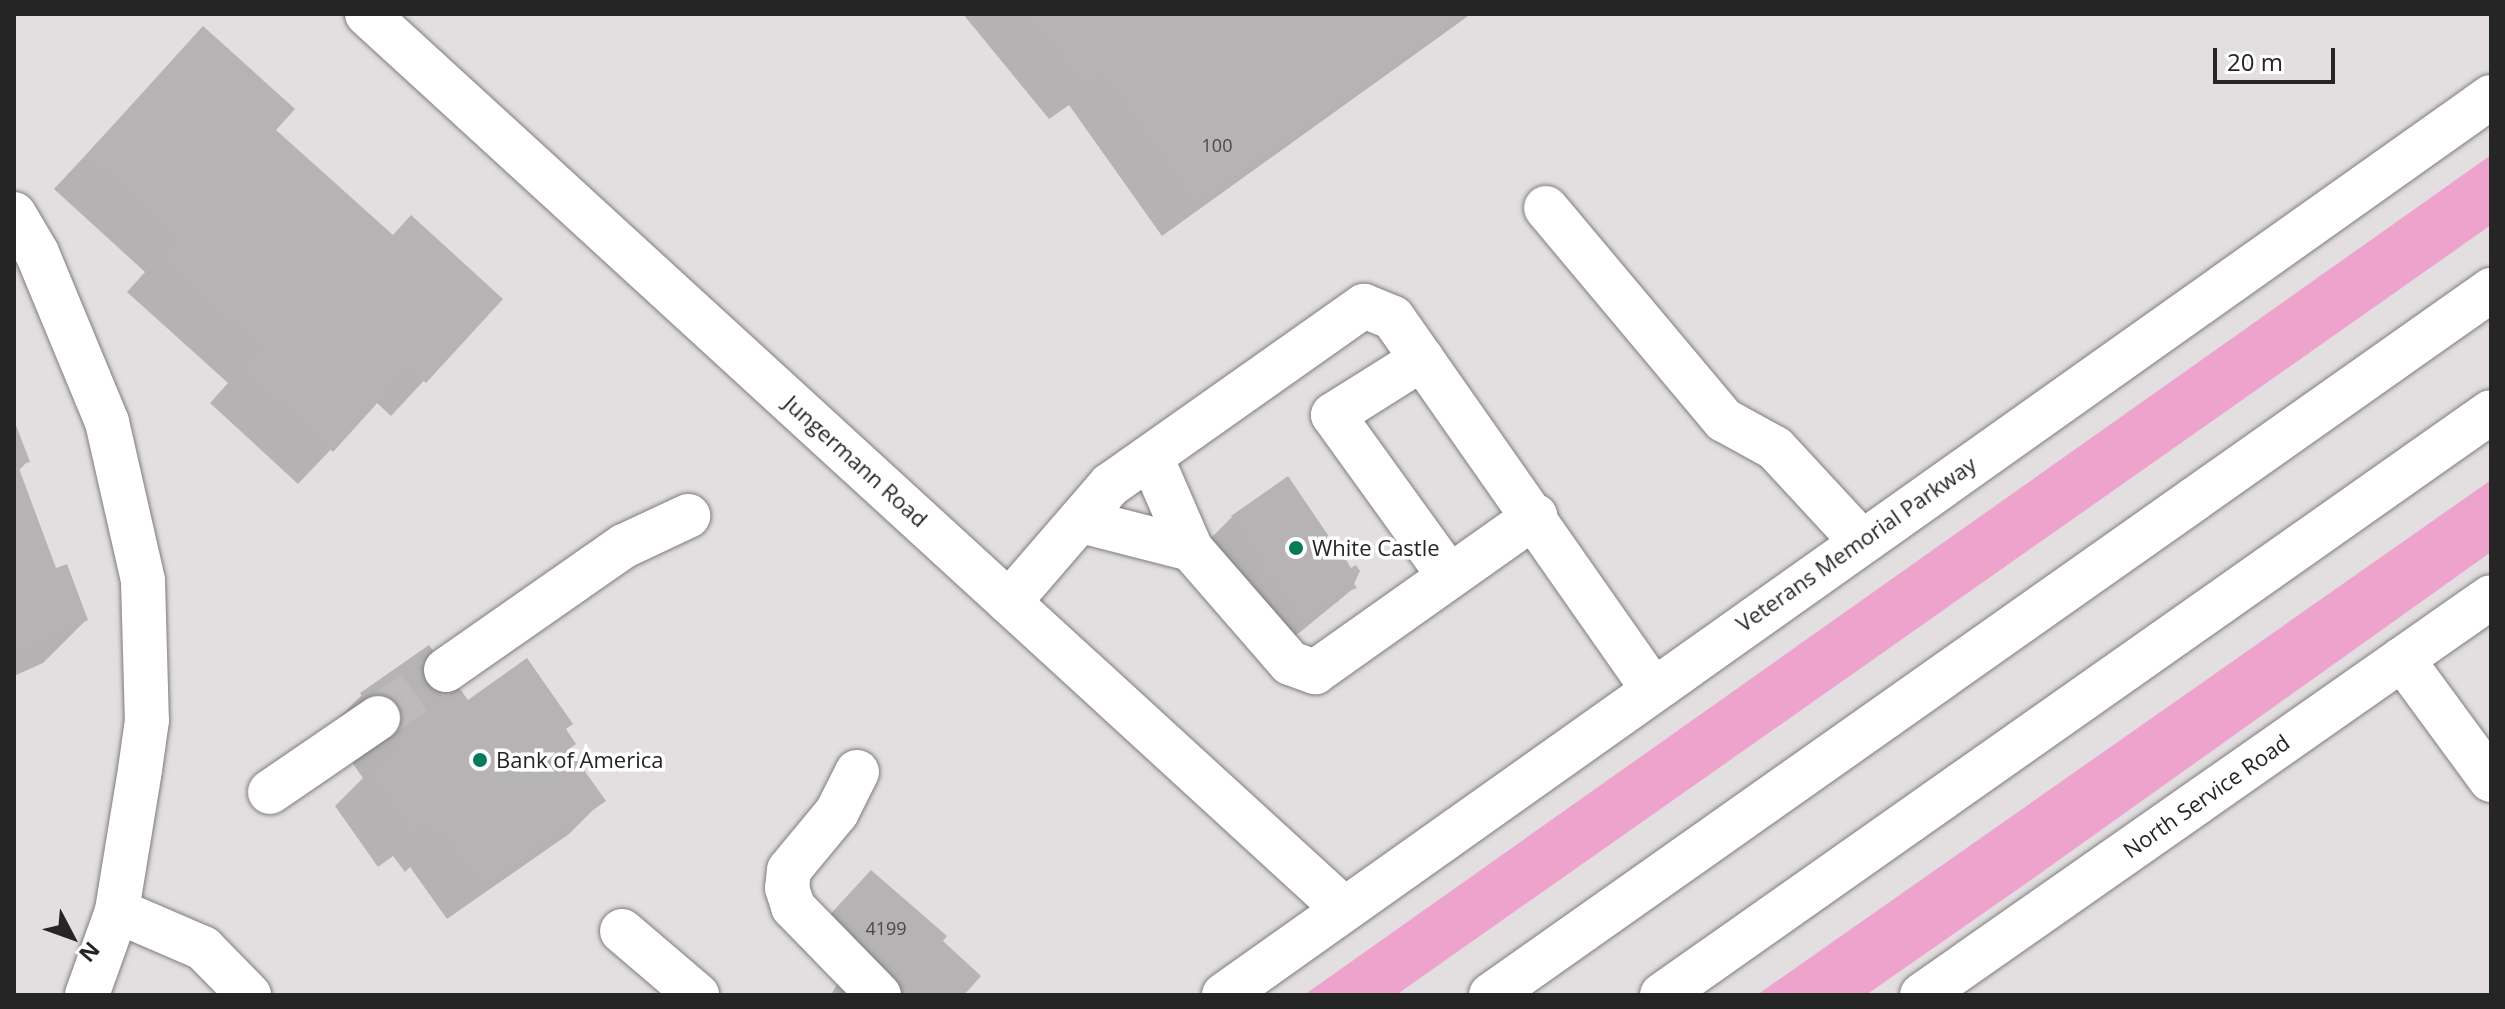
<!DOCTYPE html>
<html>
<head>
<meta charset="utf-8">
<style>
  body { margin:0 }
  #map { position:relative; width:2505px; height:1009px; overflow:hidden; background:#e3dfe1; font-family:"Open Sans",sans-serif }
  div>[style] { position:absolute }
  .green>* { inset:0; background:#eea3cd }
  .shadow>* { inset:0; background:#0003 }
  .building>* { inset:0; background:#b6b3b4 }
  .minor-tunnel>* { height:44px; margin-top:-22px; transform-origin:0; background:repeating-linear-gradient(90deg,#bdbabb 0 44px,transparent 0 66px) }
  .roads { filter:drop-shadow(0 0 2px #7f7c7e) drop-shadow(0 0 2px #7f7c7e) }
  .minor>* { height:44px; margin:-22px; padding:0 22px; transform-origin:22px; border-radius:22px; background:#fff }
  .major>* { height:44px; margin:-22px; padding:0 22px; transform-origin:22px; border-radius:22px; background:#fff }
  .highway>* { height:44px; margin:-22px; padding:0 22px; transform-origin:22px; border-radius:22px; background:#fff }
  .dots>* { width:22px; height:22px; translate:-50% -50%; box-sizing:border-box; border:4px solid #fff; border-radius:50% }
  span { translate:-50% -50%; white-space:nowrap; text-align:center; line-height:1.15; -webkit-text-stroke:7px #fff; paint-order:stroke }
  .number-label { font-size:18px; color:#4a4849 }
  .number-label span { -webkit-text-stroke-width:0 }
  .street-label { font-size:22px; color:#262525 }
  .poi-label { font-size:22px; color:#262525 }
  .left { translate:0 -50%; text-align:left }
  .frame { position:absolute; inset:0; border:16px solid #262525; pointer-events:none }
  .north { position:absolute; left:32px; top:897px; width:80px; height:80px; -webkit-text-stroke:6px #fff; paint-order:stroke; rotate:131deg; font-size:22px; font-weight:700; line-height:32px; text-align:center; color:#262525 }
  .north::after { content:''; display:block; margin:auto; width:28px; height:36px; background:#262525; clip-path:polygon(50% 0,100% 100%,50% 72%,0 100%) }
  .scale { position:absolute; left:2213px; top:48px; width:122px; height:36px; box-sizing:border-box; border:4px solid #262525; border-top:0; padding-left:10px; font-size:24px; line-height:28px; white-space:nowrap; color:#262525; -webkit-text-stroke:6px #fff; paint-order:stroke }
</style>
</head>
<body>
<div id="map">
  <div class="green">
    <div style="clip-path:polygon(2491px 155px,2491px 225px,1396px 995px,1304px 995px)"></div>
    <div style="clip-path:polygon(2491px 480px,2491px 552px,2031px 880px,1866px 995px,1757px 995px)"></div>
  </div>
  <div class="shadow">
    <div style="clip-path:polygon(963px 14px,1471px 14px,1162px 236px,1069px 105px,1049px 119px)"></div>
    <div style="clip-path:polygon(203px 29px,273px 130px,392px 237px,500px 299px,391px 416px,376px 402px,298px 484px,210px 403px,228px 383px,127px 292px,145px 272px,54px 189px)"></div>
    <div style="clip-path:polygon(14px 425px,28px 461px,18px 471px,55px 571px,86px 620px,43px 663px,14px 676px)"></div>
    <div style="clip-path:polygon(1232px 517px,1332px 544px,1354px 588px,1288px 642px,1205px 544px)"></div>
    <div style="clip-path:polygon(362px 695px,467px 703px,564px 730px,567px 750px,603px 800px,569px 834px,447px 919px,410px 867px,405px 872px,393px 856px,378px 867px,335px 806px,363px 778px,328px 728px)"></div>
    <div style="clip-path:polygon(845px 900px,961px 995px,831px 995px,838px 982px,800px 947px)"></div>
  </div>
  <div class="building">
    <div style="clip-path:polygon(1020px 14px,1464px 14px,1196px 204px,1103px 73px,1084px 87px,1053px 43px,1049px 46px,1029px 17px,1025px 20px)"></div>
    <div style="clip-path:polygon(203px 26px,295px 109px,276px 130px,393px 235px,411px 215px,503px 299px,426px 383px,409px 368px,333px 452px,242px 369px,260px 348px,159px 257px,177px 237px,86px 155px)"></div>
    <div style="clip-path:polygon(14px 420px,30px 462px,18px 466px,56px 568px,67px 564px,88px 620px,14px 655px)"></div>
    <div style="clip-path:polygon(1288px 476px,1332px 541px,1337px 537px,1341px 544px,1337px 547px,1349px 555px,1345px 558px,1351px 568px,1356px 565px,1360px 571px,1354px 584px,1357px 588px,1335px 596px,1339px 601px,1331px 606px,1328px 602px,1312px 619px,1309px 615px,1302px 620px,1273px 577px,1267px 582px,1260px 572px,1266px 567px,1231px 516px)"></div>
    <div style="clip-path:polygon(429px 645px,468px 700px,527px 658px,573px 724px,566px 729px,576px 744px,569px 749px,606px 801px,481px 887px,445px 835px,439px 840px,428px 824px,413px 835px,368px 771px,399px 748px,360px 693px)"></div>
    <div style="clip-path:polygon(871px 870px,947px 936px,943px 941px,981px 976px,964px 995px,896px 995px,826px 919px)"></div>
  </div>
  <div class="minor-tunnel">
    <div style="left:378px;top:718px;width:83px;rotate:-35.2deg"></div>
  </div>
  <div class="roads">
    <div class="minor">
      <div style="left:367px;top:14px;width:1325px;rotate:42.49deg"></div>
      <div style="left:1546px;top:208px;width:277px;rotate:50deg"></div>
      <div style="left:1724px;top:420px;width:58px;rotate:28.8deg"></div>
      <div style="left:1775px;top:448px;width:127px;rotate:47.2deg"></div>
      <div style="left:14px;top:214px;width:45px;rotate:59.5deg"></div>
      <div style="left:37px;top:253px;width:183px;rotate:67.5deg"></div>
      <div style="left:107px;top:422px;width:163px;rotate:77.2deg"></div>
      <div style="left:143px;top:581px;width:139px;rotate:88.4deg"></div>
      <div style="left:147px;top:720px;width:50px;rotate:98deg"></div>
      <div style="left:140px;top:770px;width:143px;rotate:99.3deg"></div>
      <div style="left:117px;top:911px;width:89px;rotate:109.7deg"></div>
      <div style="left:1422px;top:359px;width:105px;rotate:147.8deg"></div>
      <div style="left:1333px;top:415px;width:198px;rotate:54.2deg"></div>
      <div style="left:1151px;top:457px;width:100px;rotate:66.5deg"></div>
      <div style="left:1081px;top:521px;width:114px;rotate:14.3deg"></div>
      <div style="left:1191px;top:549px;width:151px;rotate:49deg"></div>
      <div style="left:1290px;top:663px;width:27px;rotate:20deg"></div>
      <div style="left:1315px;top:672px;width:270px;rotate:-35.3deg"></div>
      <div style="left:1009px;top:602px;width:155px;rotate:-49.2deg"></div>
      <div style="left:1110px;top:485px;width:311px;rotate:-35.2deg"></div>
      <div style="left:1364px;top:306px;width:31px;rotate:22deg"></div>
      <div style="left:1393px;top:318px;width:453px;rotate:55deg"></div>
      <div style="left:2402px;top:659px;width:150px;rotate:53.7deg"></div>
      <div style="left:446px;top:670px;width:217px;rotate:-34.9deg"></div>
      <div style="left:624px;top:546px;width:71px;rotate:-25.1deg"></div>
      <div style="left:857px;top:772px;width:45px;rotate:116.6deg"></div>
      <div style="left:837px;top:812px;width:75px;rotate:129.6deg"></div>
      <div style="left:789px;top:870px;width:18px;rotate:96deg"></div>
      <div style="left:787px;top:888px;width:20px;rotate:72deg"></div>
      <div style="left:793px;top:907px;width:123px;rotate:45.7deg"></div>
      <div style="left:270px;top:792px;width:131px;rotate:-34.4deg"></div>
      <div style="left:117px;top:911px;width:94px;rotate:23.3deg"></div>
      <div style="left:203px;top:948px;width:66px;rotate:45.6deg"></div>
      <div style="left:622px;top:931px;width:99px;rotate:40.5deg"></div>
      <div style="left:1922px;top:995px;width:694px;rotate:-34.97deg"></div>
    </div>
    <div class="major">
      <div style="left:1224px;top:995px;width:1553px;rotate:-35.33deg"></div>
    </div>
    <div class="highway">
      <div style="left:1491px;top:995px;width:1224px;rotate:-35.18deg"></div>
      <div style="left:1662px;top:995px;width:1013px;rotate:-35.12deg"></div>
    </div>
  </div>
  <div class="dots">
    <div style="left:1296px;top:548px;background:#057c59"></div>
    <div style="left:480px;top:760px;background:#057c59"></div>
  </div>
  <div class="number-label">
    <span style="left:1217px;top:145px">100</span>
    <span style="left:886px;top:928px">4199</span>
  </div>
  <div class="street-label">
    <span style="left:856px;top:461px;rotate:42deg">Jungermann Road</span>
    <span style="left:1856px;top:544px;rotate:-35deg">Veterans Memorial Parkway</span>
    <span style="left:2206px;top:796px;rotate:-35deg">North Service Road</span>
  </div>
  <div class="poi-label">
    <span class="left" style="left:1312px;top:548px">White Castle</span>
    <span class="left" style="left:496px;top:760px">Bank of America</span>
  </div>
  <div class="frame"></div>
  <div class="north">N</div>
  <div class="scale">20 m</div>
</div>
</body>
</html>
